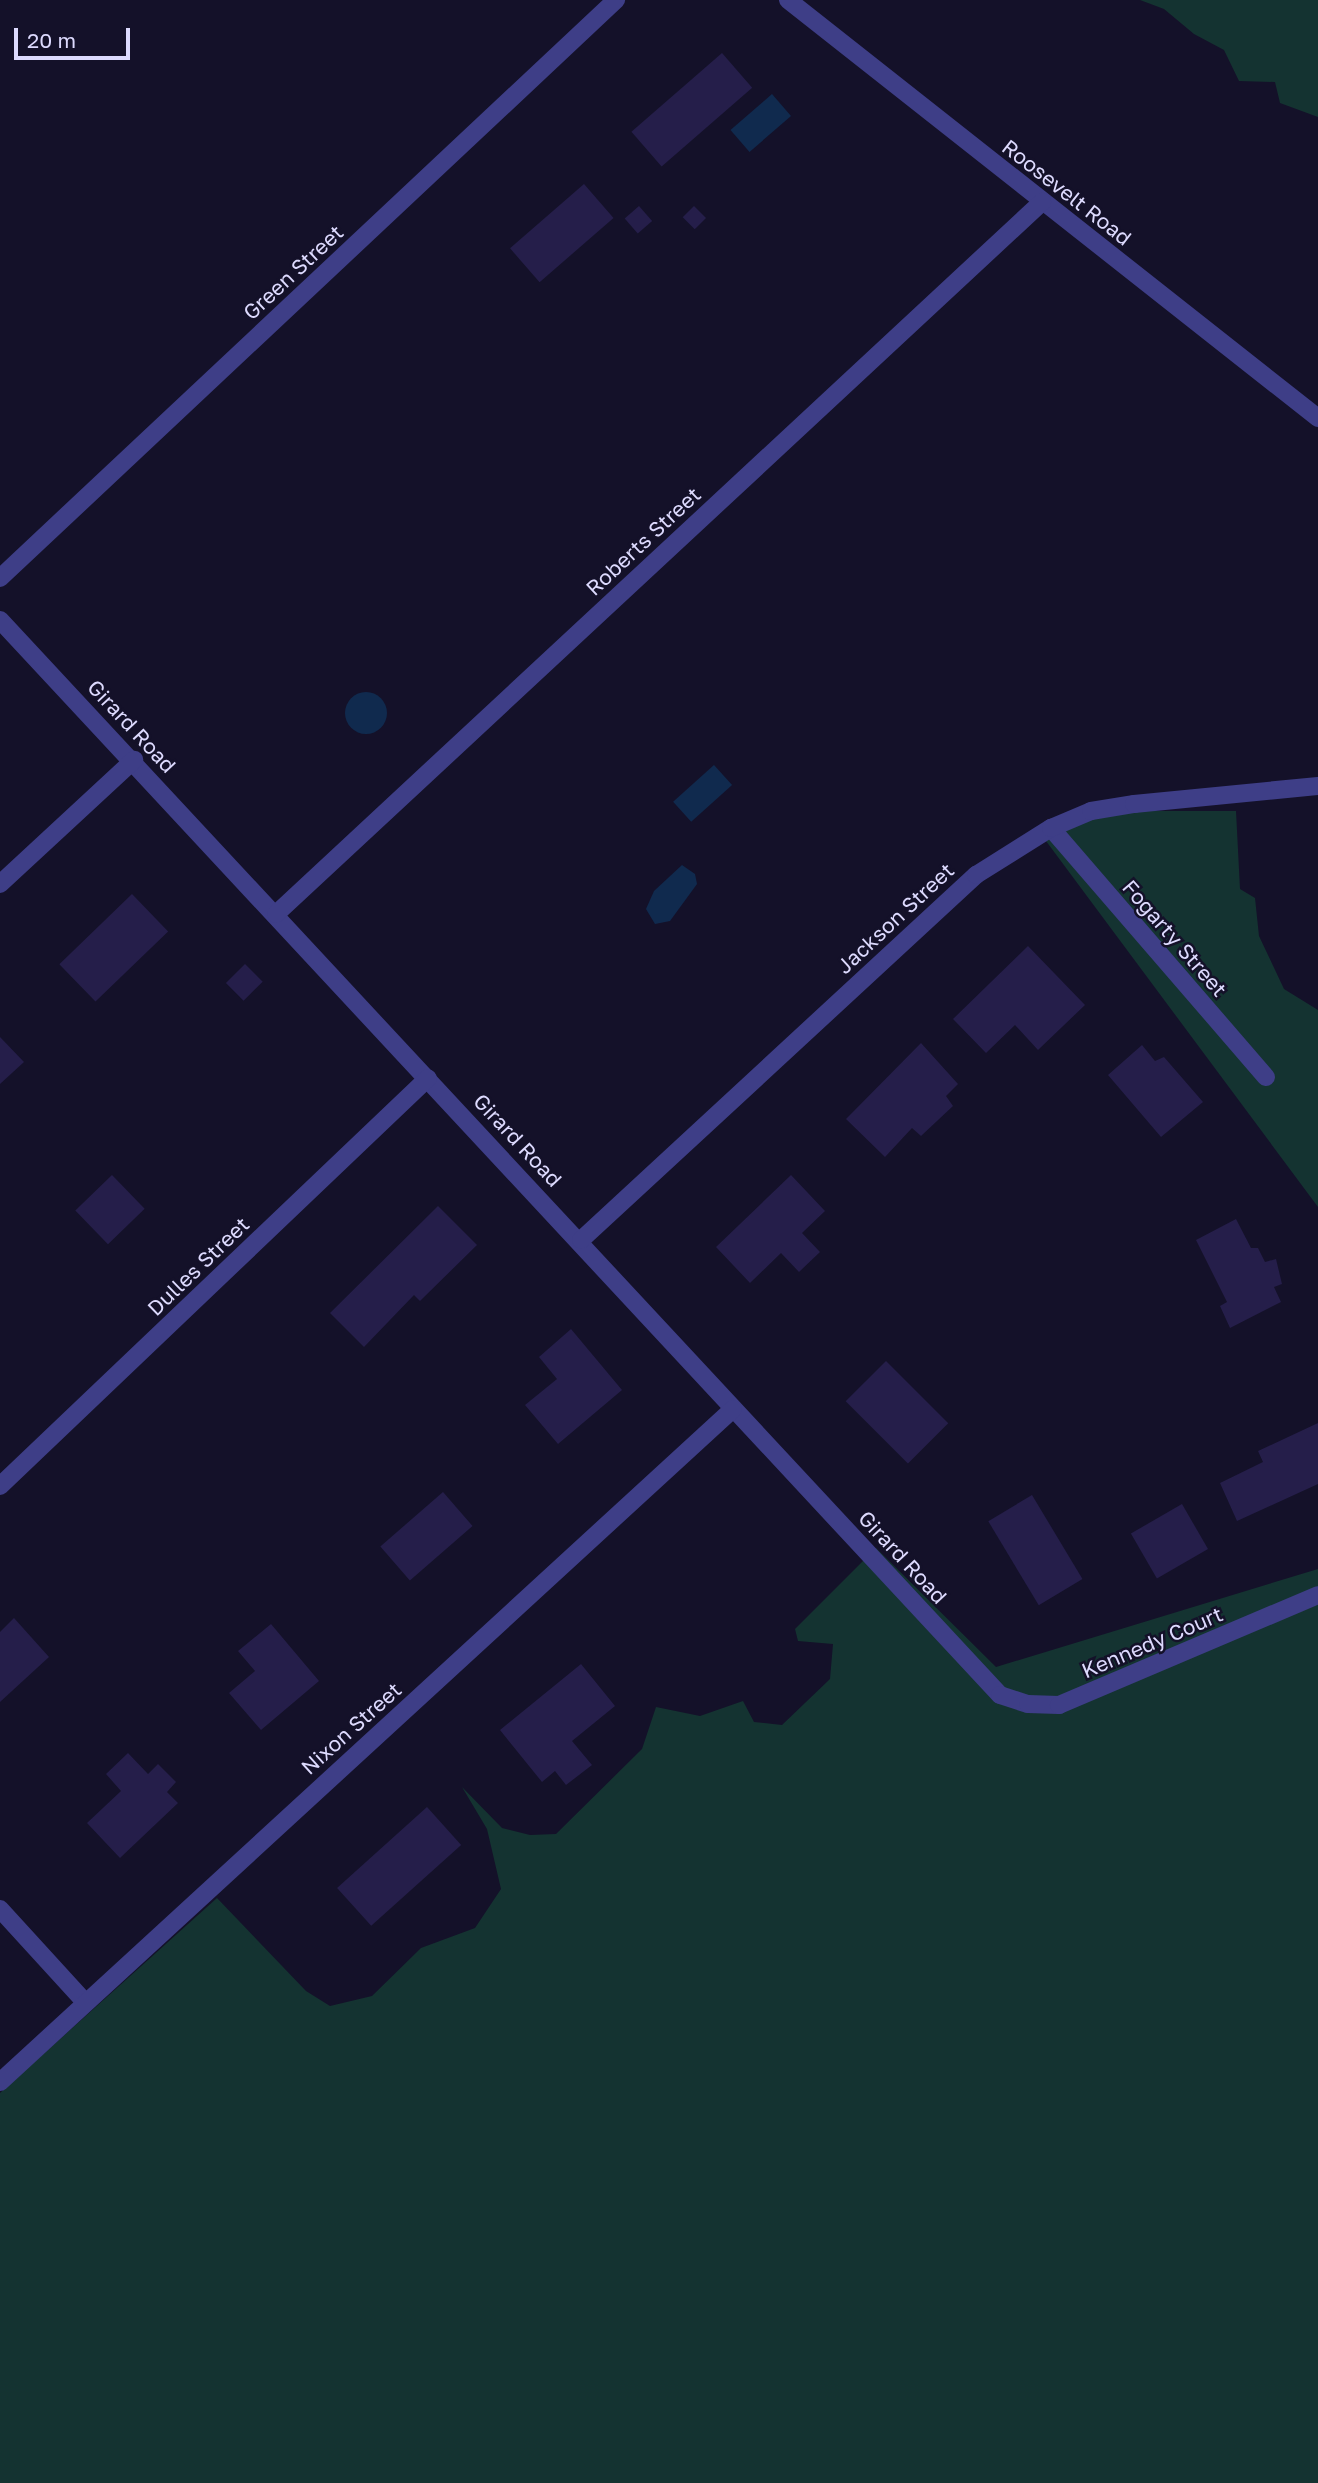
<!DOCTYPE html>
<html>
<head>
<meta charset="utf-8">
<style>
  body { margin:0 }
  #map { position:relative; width:1318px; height:2483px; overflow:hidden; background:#141129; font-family:"Golos Text",sans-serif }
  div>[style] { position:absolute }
  .green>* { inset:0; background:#143331 }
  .water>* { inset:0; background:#102a4e; transform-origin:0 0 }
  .round { border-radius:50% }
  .building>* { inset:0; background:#251e4a; transform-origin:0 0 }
  .minor>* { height:18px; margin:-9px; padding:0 9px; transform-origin:9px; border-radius:9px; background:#3e3e87 }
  span { translate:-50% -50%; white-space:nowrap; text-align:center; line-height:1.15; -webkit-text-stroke:5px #141129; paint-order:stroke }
  .street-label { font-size:21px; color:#dddafe }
  .scale { position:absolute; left:14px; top:28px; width:116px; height:32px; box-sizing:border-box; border:4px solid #dddafe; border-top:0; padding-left:9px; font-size:21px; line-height:24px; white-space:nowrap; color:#dddafe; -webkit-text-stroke:5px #141129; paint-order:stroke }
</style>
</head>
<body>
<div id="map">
  <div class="green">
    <div style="clip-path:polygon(1140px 0,1318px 0,1318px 117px,1280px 103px,1275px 82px,1239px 81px,1224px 50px,1194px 34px,1164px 9px)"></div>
    <div style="clip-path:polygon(1099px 811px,1236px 811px,1240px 889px,1255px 898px,1259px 936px,1284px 989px,1318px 1010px,1318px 1207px,1046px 841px)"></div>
    <div style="clip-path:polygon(876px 1548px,996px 1667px,1318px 1569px,1318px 2483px,0 2483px,0 2093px,217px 1898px,306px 1991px,330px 2006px,372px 1996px,421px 1948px,475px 1928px,501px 1889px,487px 1829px,462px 1787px,502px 1828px,530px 1835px,556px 1834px,642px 1749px,656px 1707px,700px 1716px,743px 1701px,754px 1722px,782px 1725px,830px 1679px,833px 1644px,798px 1641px,795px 1629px)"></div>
  </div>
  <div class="water">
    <div style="left:772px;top:94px;width:29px;height:55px;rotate:49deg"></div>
    <div class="round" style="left:345px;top:692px;width:42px;height:42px"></div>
    <div style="left:714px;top:765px;width:27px;height:55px;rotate:48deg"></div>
    <div style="clip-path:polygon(682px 865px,695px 874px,697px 884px,670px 921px,655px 924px,646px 909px,654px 891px)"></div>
  </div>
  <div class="building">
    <div style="left:722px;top:53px;width:46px;height:120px;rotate:49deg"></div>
    <div style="left:584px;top:184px;width:45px;height:98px;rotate:49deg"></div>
    <div style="left:639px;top:206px;width:20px;height:19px;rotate:49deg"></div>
    <div style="left:694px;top:206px;width:17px;height:16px;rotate:45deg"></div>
    <div style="left:132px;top:894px;width:52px;height:101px;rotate:46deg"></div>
    <div style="clip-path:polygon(1028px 946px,1085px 1005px,1038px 1050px,1015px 1025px,986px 1053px,953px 1019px)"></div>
    <div style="left:245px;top:964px;width:25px;height:27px;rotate:45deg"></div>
    <div style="clip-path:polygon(0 1037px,24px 1062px,0 1084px)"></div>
    <div style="clip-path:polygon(921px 1043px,958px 1084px,946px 1096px,953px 1106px,921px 1136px,912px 1128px,885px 1157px,846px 1119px)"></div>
    <div style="clip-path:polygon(1142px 1045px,1155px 1061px,1164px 1057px,1203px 1102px,1161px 1137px,1108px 1075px)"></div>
    <div style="left:112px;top:1175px;width:47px;height:51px;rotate:46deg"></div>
    <div style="clip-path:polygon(791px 1175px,825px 1211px,802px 1233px,820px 1252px,799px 1272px,781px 1253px,750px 1283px,716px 1247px)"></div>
    <div style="clip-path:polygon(438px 1206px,477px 1245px,420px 1301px,414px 1295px,364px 1347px,330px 1313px)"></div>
    <div style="clip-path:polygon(1236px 1219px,1251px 1248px,1258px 1248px,1265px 1262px,1276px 1259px,1282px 1284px,1274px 1287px,1281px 1302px,1230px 1328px,1220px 1306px,1227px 1302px,1196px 1240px)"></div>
    <div style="clip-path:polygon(571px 1329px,622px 1390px,558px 1444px,525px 1405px,557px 1379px,539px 1357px)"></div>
    <div style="left:886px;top:1361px;width:88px;height:57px;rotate:45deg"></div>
    <div style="clip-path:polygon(1318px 1423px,1318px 1484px,1237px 1521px,1220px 1483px,1263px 1462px,1258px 1451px)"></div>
    <div style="left:443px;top:1492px;width:45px;height:83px;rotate:49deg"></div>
    <div style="left:1032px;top:1495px;width:98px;height:51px;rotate:59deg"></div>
    <div style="left:1182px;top:1504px;width:52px;height:59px;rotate:60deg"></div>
    <div style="clip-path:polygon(14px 1618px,49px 1657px,0 1702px,0 1632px)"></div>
    <div style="clip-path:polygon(271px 1624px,319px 1681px,261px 1730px,229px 1693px,255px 1671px,238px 1651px)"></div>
    <div style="clip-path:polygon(581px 1664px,615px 1706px,572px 1741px,592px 1765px,566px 1785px,555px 1771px,542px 1782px,500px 1730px)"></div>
    <div style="clip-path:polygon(128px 1753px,148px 1774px,158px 1764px,176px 1782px,167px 1792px,178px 1803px,120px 1858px,87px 1823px,121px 1791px,106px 1774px)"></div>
    <div style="left:427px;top:1807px;width:51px;height:121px;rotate:48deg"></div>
  </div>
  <div class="minor">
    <div style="left:788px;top:0;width:675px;rotate:38.26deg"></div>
    <div style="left:0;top:578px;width:845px;rotate:-43.18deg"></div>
    <div style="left:0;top:620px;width:1468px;rotate:47.07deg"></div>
    <div style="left:1000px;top:1695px;width:29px;rotate:18deg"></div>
    <div style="left:1028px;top:1704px;width:31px;rotate:2deg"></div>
    <div style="left:1059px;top:1705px;width:281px;rotate:-23deg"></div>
    <div style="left:1051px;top:828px;width:329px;rotate:49.2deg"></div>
    <div style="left:0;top:884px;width:183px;rotate:-42.8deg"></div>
    <div style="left:276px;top:914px;width:1046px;rotate:-42.91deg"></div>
    <div style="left:581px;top:1240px;width:538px;rotate:-42.74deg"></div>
    <div style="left:976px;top:875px;width:89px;rotate:-32.1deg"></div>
    <div style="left:1051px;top:828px;width:43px;rotate:-23deg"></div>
    <div style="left:1091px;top:811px;width:44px;rotate:-9.2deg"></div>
    <div style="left:1134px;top:804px;width:185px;rotate:-5.6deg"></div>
    <div style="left:0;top:1486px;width:591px;rotate:-43.63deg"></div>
    <div style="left:0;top:1909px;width:126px;rotate:47.6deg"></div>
    <div style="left:0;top:2082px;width:995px;rotate:-42.56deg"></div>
  </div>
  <div class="street-label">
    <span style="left:1067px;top:192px;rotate:38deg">Roosevelt Road</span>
    <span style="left:293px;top:272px;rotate:-43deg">Green Street</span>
    <span style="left:643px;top:541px;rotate:-43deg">Roberts Street</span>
    <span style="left:132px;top:726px;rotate:47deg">Girard Road</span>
    <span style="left:895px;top:918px;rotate:-43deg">Jackson Street</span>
    <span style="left:1175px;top:938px;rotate:49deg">Fogarty Street</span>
    <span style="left:518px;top:1140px;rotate:47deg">Girard Road</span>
    <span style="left:198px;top:1266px;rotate:-44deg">Dulles Street</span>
    <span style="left:903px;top:1557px;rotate:47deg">Girard Road</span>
    <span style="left:1152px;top:1642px;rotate:-23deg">Kennedy Court</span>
    <span style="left:351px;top:1728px;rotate:-42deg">Nixon Street</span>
  </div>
  <div class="scale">20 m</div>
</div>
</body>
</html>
